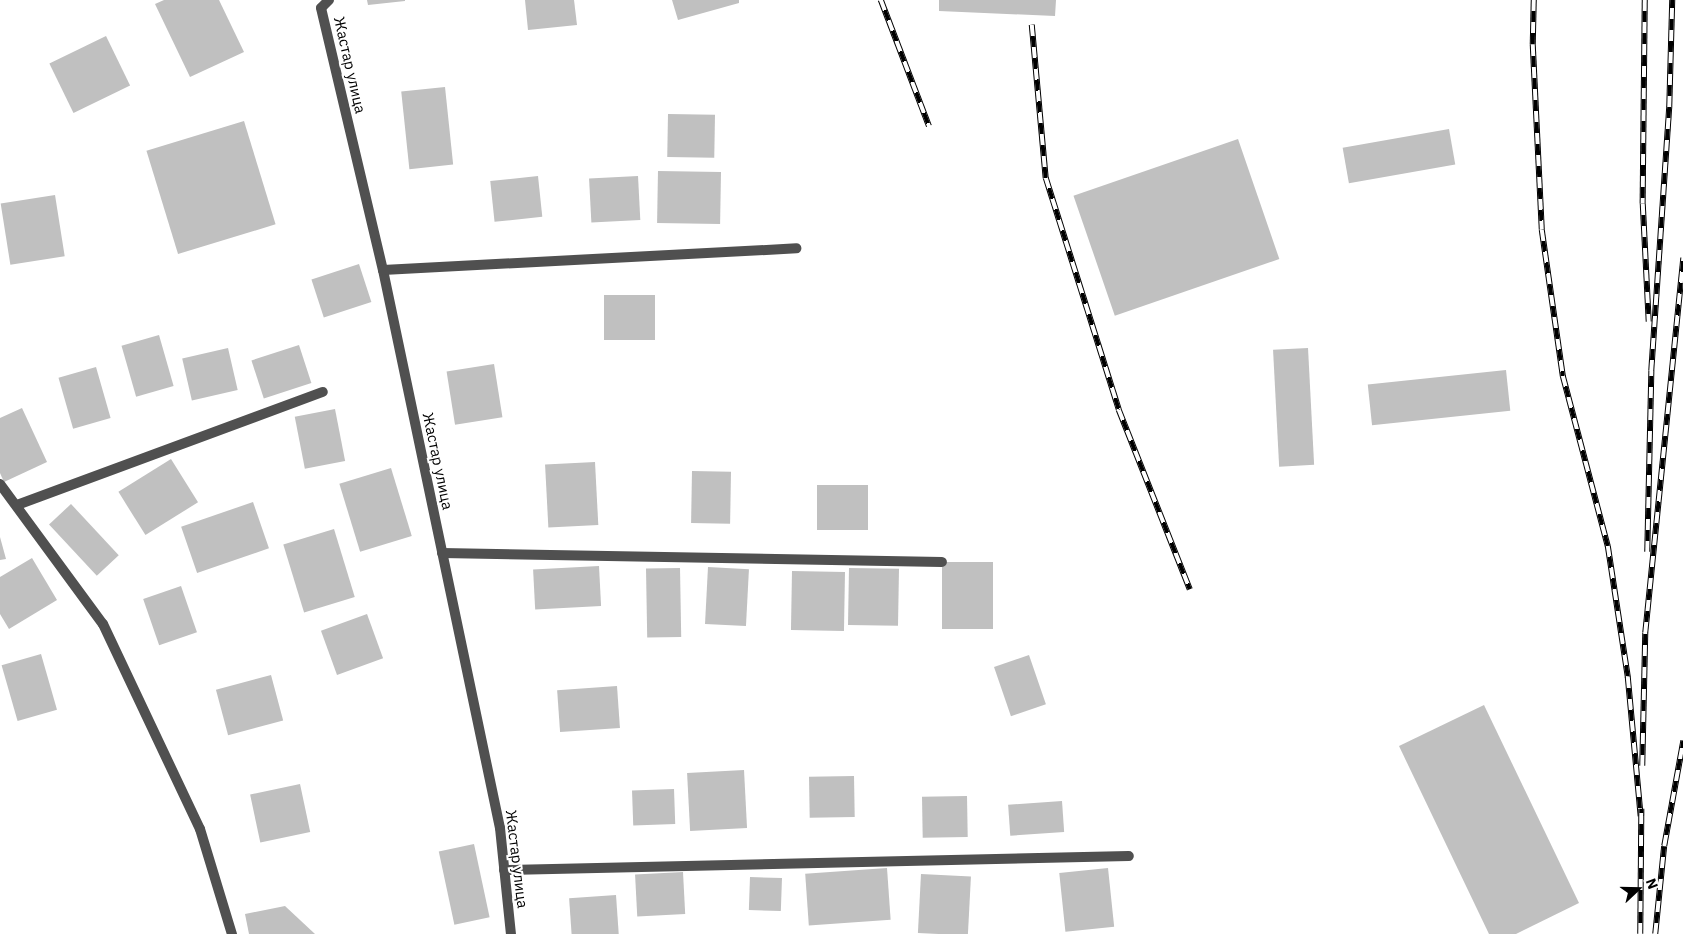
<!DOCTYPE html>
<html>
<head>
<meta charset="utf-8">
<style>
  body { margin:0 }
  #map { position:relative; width:1683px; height:934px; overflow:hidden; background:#fff; font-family:"IBM Plex Sans",sans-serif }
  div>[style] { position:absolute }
  .building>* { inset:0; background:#c0c0c0; transform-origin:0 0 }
  .minor>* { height:10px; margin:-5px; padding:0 5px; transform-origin:5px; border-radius:5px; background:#505050 }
  .rail>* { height:5.5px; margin-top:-2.75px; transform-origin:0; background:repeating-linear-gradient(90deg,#fff 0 11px,#000 0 22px); box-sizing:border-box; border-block:1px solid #000 }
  span { translate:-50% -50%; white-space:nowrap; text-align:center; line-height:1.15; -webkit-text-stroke:4px #fff; paint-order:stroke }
  .street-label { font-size:15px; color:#000 }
  .north { position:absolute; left:1613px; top:864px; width:50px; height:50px; -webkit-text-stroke:4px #fff; paint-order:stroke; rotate:69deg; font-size:14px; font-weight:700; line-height:20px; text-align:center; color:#000 }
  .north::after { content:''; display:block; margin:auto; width:18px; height:22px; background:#000; clip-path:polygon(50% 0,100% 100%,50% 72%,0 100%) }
</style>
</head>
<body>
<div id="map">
  <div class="building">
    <div style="clip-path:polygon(164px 0,219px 0,244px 52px,190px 77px,155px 4px)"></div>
    <div style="clip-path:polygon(367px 0,405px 0,405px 1px,368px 5px)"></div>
    <div style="clip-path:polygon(525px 0,574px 0,577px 25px,528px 30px)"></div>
    <div style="clip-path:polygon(672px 0,739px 0,739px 3px,678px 20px)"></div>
    <div style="clip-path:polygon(939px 0,1056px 0,1055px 16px,939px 11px)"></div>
    <div style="left:106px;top:36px;width:55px;height:63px;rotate:64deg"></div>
    <div style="left:445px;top:87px;width:78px;height:44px;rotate:84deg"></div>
    <div style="left:668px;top:114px;width:47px;height:43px;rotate:1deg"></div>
    <div style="left:244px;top:121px;width:108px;height:102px;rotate:73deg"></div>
    <div style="left:1449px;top:129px;width:36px;height:108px;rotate:80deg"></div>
    <div style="left:1238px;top:139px;width:127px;height:174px;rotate:71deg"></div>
    <div style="left:658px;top:171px;width:63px;height:52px;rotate:1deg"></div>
    <div style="left:538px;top:176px;width:41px;height:48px;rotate:84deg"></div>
    <div style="left:638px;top:176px;width:44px;height:49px;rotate:87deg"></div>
    <div style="left:55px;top:195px;width:62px;height:55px;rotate:81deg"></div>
    <div style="left:359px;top:264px;width:40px;height:50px;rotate:72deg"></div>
    <div style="left:604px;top:295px;width:51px;height:45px"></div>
    <div style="left:159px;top:335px;width:53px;height:39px;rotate:74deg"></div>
    <div style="left:299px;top:345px;width:40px;height:50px;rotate:72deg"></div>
    <div style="left:228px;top:348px;width:43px;height:47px;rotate:77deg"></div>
    <div style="left:1308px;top:348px;width:117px;height:35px;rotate:87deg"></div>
    <div style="left:494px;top:364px;width:54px;height:48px;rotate:81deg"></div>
    <div style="left:96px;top:367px;width:53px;height:39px;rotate:74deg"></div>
    <div style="left:1506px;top:370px;width:41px;height:139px;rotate:84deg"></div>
    <div style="clip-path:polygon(22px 408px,47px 462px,4px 482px,0 473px,0 418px)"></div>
    <div style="left:335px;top:409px;width:53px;height:41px;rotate:79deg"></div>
    <div style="left:171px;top:459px;width:51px;height:62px;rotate:58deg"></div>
    <div style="left:595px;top:462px;width:63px;height:50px;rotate:87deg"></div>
    <div style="left:391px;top:468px;width:71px;height:54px;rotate:73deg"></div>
    <div style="left:692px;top:471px;width:39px;height:52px;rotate:1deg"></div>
    <div style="left:817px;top:485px;width:51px;height:45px"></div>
    <div style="left:253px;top:502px;width:49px;height:76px;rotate:71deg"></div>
    <div style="left:71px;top:504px;width:70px;height:30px;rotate:47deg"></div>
    <div style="left:334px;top:529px;width:71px;height:53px;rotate:73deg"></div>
    <div style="clip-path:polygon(0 537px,6px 559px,0 560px)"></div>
    <div style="clip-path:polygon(32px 558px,57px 600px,9px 629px,0 614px,0 577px)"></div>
    <div style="left:942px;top:562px;width:51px;height:67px"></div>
    <div style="left:599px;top:566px;width:40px;height:66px;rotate:87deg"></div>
    <div style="left:708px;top:567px;width:41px;height:57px;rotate:3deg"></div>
    <div style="left:680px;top:568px;width:69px;height:34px;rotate:89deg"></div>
    <div style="left:849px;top:568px;width:50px;height:57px;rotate:1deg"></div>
    <div style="left:792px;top:571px;width:53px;height:59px;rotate:1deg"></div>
    <div style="left:181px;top:586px;width:49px;height:40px;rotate:71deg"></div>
    <div style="left:367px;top:614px;width:47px;height:49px;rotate:70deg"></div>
    <div style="left:41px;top:654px;width:58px;height:41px;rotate:74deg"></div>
    <div style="left:1029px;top:655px;width:52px;height:37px;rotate:71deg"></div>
    <div style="left:271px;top:675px;width:47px;height:57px;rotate:75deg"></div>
    <div style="left:617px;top:686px;width:42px;height:60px;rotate:86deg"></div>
    <div style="clip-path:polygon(1484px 705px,1579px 903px,1516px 934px,1489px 934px,1399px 746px)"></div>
    <div style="left:744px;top:770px;width:58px;height:57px;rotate:87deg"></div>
    <div style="left:854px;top:776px;width:41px;height:45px;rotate:89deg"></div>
    <div style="left:300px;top:784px;width:49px;height:51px;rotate:78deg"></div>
    <div style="left:674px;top:789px;width:35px;height:42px;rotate:88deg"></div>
    <div style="left:967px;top:796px;width:41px;height:45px;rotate:89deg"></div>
    <div style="left:1062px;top:801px;width:31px;height:54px;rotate:86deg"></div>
    <div style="left:474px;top:844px;width:75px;height:36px;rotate:78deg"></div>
    <div style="left:887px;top:868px;width:52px;height:82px;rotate:86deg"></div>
    <div style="left:1108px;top:868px;width:59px;height:49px;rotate:84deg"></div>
    <div style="left:683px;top:872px;width:42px;height:48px;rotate:87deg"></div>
    <div style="left:921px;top:874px;width:50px;height:59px;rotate:3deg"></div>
    <div style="left:750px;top:877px;width:32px;height:33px;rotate:2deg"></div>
    <div style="left:616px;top:895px;width:39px;height:47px;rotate:86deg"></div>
    <div style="clip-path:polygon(285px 906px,315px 934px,249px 934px,245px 914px)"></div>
  </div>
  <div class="minor">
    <div style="left:329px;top:0;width:11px;rotate:135deg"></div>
    <div style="left:321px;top:8px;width:269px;rotate:76.7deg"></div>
    <div style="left:383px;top:270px;width:570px;rotate:78.16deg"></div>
    <div style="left:500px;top:828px;width:107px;rotate:84.1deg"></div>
    <div style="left:383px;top:270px;width:414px;rotate:-3deg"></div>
    <div style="left:0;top:484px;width:174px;rotate:53.7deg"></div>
    <div style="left:103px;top:624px;width:227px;rotate:64.7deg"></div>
    <div style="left:200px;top:829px;width:110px;rotate:73.1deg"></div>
    <div style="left:17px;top:505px;width:326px;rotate:-20.3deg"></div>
    <div style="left:442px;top:553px;width:500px;rotate:1.03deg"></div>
    <div style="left:504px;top:870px;width:625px;rotate:-1.28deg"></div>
  </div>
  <div class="rail">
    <div style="left:881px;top:0;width:135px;rotate:69.1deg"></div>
    <div style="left:1534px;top:0;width:45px;rotate:91.3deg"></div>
    <div style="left:1533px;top:45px;width:185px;rotate:87.2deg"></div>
    <div style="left:1542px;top:230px;width:148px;rotate:81.8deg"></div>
    <div style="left:1563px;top:376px;width:176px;rotate:75.2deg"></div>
    <div style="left:1608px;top:546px;width:133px;rotate:81.3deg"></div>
    <div style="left:1628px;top:677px;width:140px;rotate:84.7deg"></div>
    <div style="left:1645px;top:0;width:204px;rotate:90.6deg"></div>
    <div style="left:1643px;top:204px;width:118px;rotate:87.1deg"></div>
    <div style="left:1032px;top:25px;width:154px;rotate:84.8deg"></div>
    <div style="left:1046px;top:178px;width:243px;rotate:72.5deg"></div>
    <div style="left:1119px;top:410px;width:193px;rotate:68.4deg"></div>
    <div style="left:1647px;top:552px;width:181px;rotate:-88.7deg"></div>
    <div style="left:1651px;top:371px;width:265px;rotate:-86.1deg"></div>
    <div style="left:1669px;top:107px;width:107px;rotate:-88.4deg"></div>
    <div style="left:1642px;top:766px;width:133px;rotate:-88.7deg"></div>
    <div style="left:1645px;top:633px;width:377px;rotate:-84.2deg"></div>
    <div style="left:1640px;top:934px;width:125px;rotate:-89.5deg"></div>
    <div style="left:1655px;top:934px;width:88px;rotate:-84.2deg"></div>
    <div style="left:1664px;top:846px;width:107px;rotate:-79.7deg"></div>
  </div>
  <div class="street-label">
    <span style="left:350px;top:65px;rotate:77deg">Жастар улица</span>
    <span style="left:438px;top:461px;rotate:78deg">Жастар улица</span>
    <span style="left:517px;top:859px;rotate:83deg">Жастар улица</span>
  </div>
  <div class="north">N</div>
</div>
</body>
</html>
